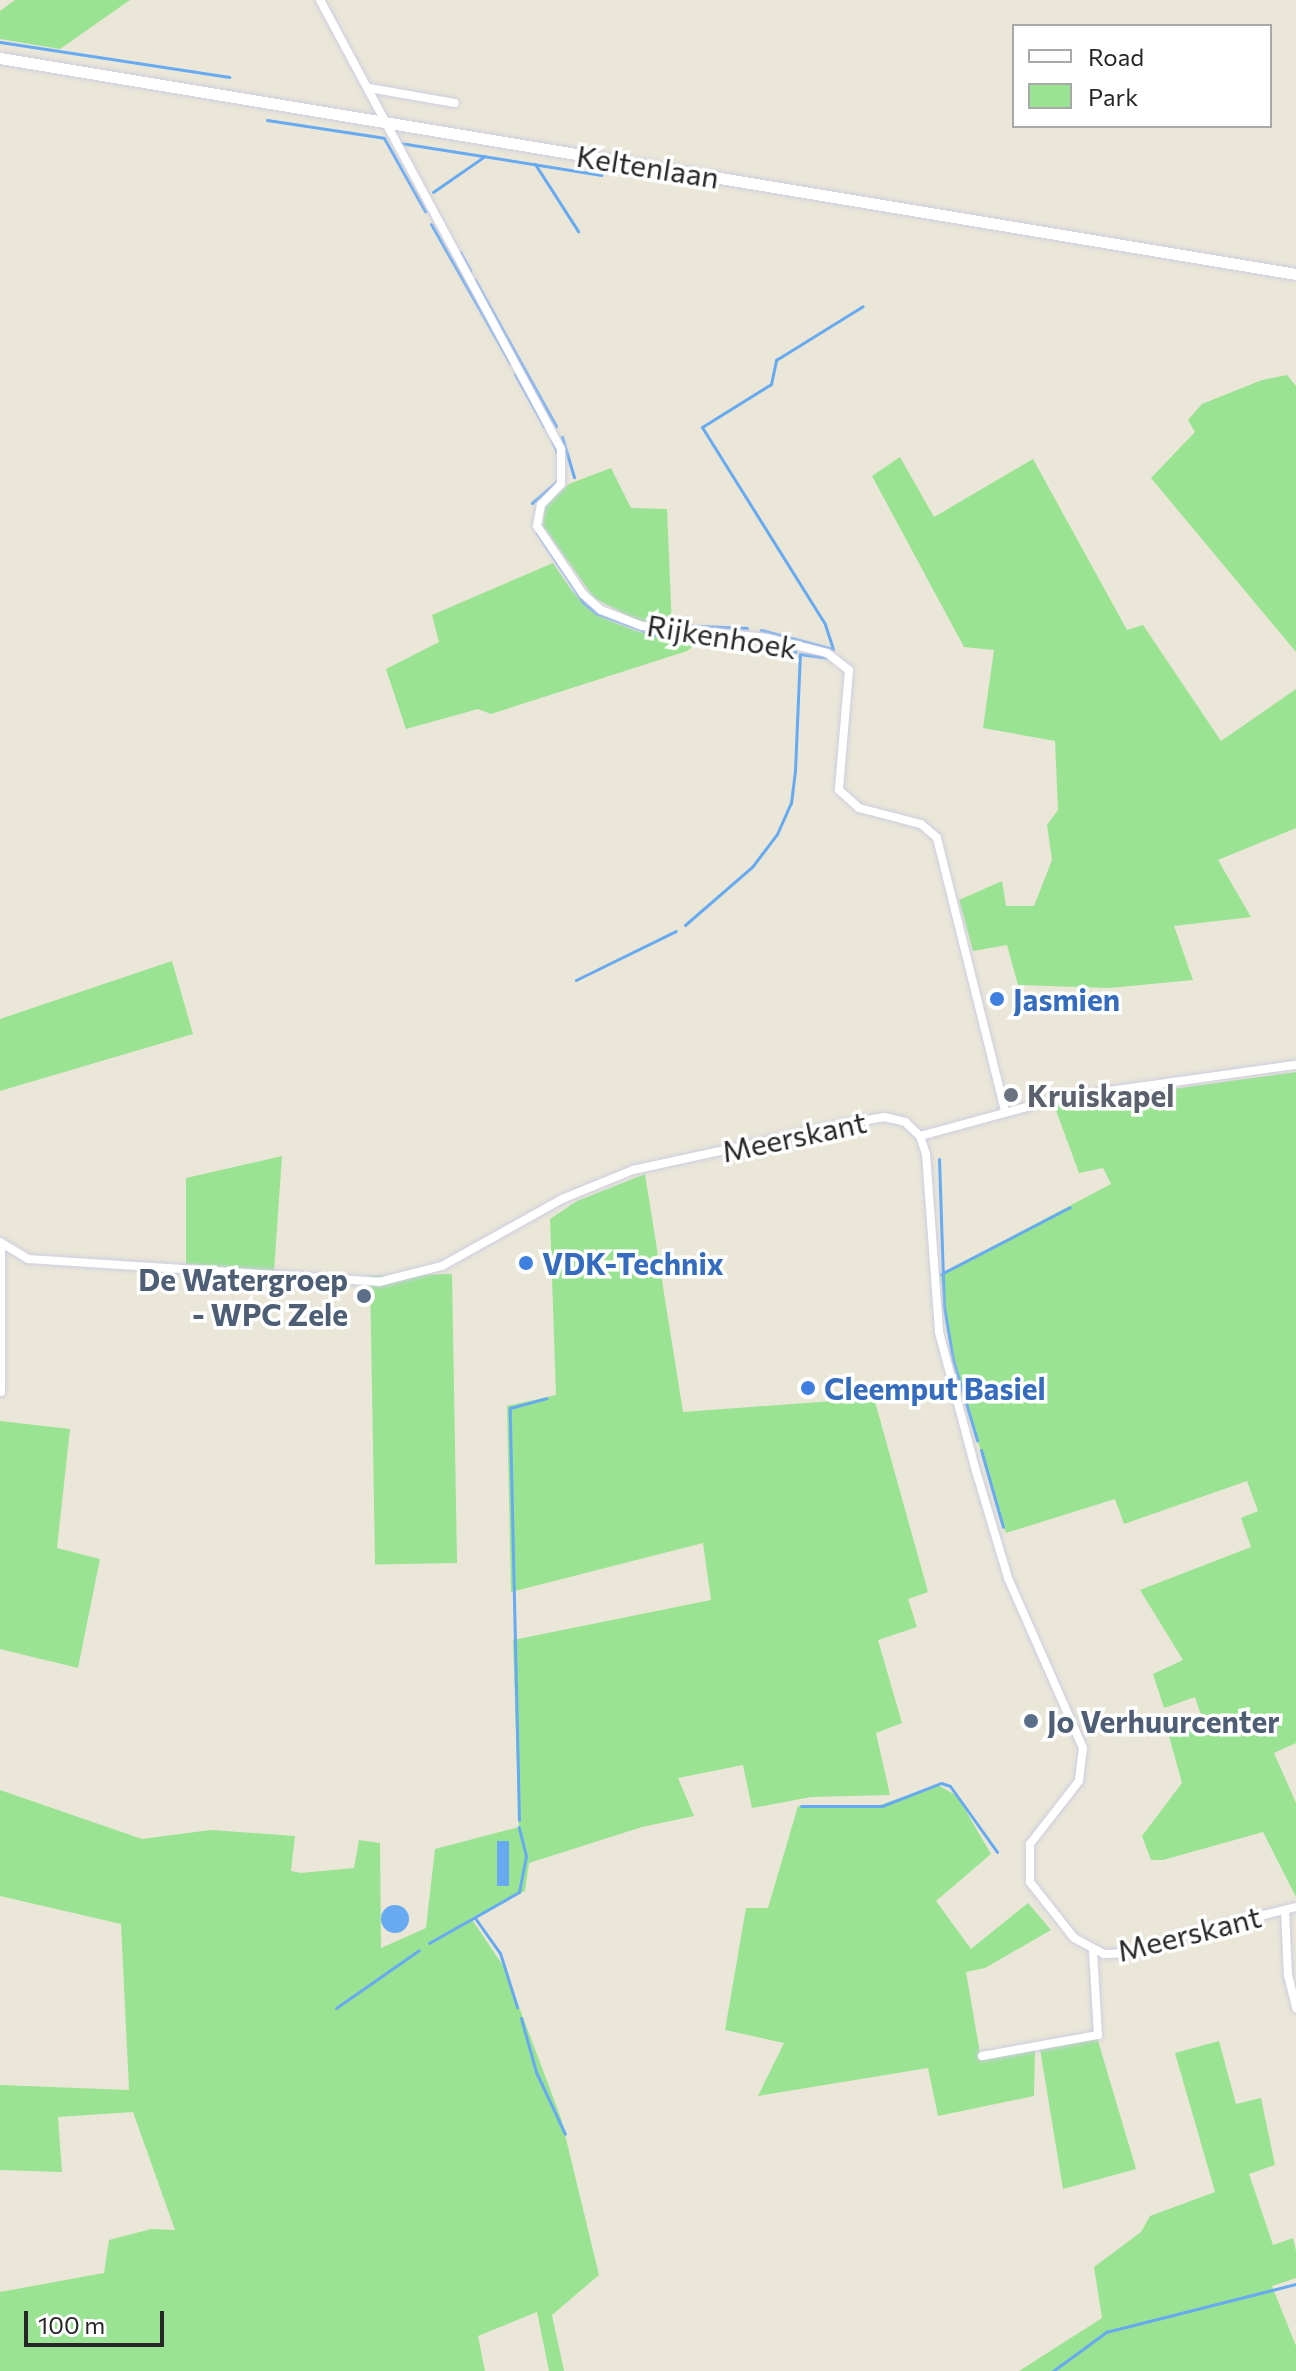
<!DOCTYPE html>
<html>
<head>
<meta charset="utf-8">
<style>
  body { margin:0 }
  #map { position:relative; width:1296px; height:2371px; overflow:hidden; background:#eae7d8; font-family:Commissioner,sans-serif }
  div>[style] { position:absolute }
  .green>* { inset:0; background:#9ae392; transform-origin:0 0 }
  .water>* { inset:0; background:#67aaf1; transform-origin:0 0 }
  .round { border-radius:50% }
  .stream>* { height:3px; margin:-1.5px; padding:0 1.5px; transform-origin:1.5px; border-radius:1.5px; background:#67aaf1 }
  .roads { filter:drop-shadow(0 0 2px #cecde1) drop-shadow(0 0 2px #cecde1) }
  .minor>* { height:8px; margin:-4px; padding:0 4px; transform-origin:4px; border-radius:4px; background:#fff }
  .secondary>* { height:11px; margin:-5.5px; padding:0 5.5px; transform-origin:5.5px; border-radius:5.5px; background:#fff }
  .dots>* { width:22px; height:22px; translate:-50% -50%; box-sizing:border-box; border:4px solid #fff; border-radius:50% }
  span { translate:-50% -50%; white-space:nowrap; text-align:center; line-height:1.15; -webkit-text-stroke:7px #fff; paint-order:stroke }
  .street-label { font-size:30px; color:#272727 }
  .shop-label { font-size:30px; color:#366cbe; font-weight:700 }
  .left { translate:0 -50%; text-align:left }
  .worship-label { font-size:30px; color:#5b616d; font-weight:700 }
  .service-label { font-size:30px; color:#4e5e75; font-weight:700 }
  .right { translate:-100% -50%; text-align:right }
  .legend { position:absolute; left:1012px; top:24px; width:260px; height:104px; box-sizing:border-box; background:#fff; border:2px solid #a9a9a9; margin:0; padding:10px 14px; list-style:none; font-size:24px; color:#272727 }
  .legend li { display:flex; align-items:center; gap:16px; height:40px }
  .legend b { width:40px; border:2px solid #a9a9a9 }
  .scale { position:absolute; left:24px; top:2311px; width:140px; height:36px; box-sizing:border-box; border:4px solid #272727; border-top:0; padding-left:10px; font-size:24px; line-height:28px; white-space:nowrap; color:#272727; -webkit-text-stroke:6px #fff; paint-order:stroke }
</style>
</head>
<body>
<div id="map">
  <div class="green">
    <div style="clip-path:polygon(15px 0,130px 0,60px 49px,0 39px,0 11px)"></div>
    <div style="clip-path:polygon(1287px 375px,1296px 386px,1296px 652px,1151px 478px,1195px 432px,1188px 420px,1202px 404px,1262px 380px)"></div>
    <div style="clip-path:polygon(900px 457px,934px 517px,1033px 459px,1127px 630px,1143px 625px,1221px 741px,1296px 689px,1296px 828px,1218px 860px,1251px 917px,1174px 926px,1193px 980px,1110px 988px,1018px 985px,1007px 945px,973px 951px,959px 900px,1002px 881px,1006px 906px,1034px 906px,1052px 860px,1047px 825px,1058px 810px,1055px 741px,983px 728px,994px 650px,964px 647px,872px 476px)"></div>
    <div style="clip-path:polygon(611px 468px,631px 508px,667px 509px,672px 627px,636px 620px,594px 598px,543px 526px,545px 507px,569px 484px)"></div>
    <div style="clip-path:polygon(553px 563px,572px 591px,608px 620px,640px 632px,704px 637px,687px 651px,491px 714px,478px 709px,406px 729px,386px 669px,439px 642px,432px 615px)"></div>
    <div style="clip-path:polygon(172px 961px,193px 1034px,0 1091px,0 1019px)"></div>
    <div style="clip-path:polygon(1296px 1072px,1296px 1743px,1274px 1753px,1296px 1803px,1296px 1897px,1263px 1832px,1163px 1860px,1151px 1860px,1142px 1836px,1182px 1783px,1169px 1736px,1204px 1724px,1195px 1697px,1164px 1708px,1153px 1674px,1183px 1660px,1140px 1590px,1251px 1547px,1241px 1518px,1258px 1511px,1247px 1481px,1124px 1524px,1115px 1499px,1006px 1533px,953px 1360px,940px 1274px,1111px 1184px,1103px 1168px,1079px 1173px,1054px 1105px)"></div>
    <div style="clip-path:polygon(282px 1156px,274px 1271px,186px 1264px,186px 1178px)"></div>
    <div style="clip-path:polygon(645px 1174px,683px 1412px,874px 1398px,928px 1592px,908px 1599px,917px 1627px,878px 1640px,902px 1723px,876px 1733px,890px 1795px,811px 1797px,752px 1808px,743px 1765px,678px 1778px,694px 1816px,642px 1827px,529px 1863px,525px 1891px,471px 1918px,504px 1967px,561px 2118px,599px 2275px,552px 2315px,564px 2371px,549px 2371px,537px 2312px,478px 2336px,485px 2371px,0 2371px,0 2292px,104px 2273px,109px 2240px,151px 2229px,175px 2230px,133px 2112px,58px 2117px,62px 2172px,0 2170px,0 2085px,129px 2090px,121px 1924px,0 1896px,0 1790px,142px 1839px,211px 1830px,295px 1836px,291px 1871px,301px 1873px,354px 1868px,359px 1840px,380px 1843px,381px 1948px,426px 1928px,435px 1849px,519px 1827px,513px 1640px,711px 1600px,703px 1543px,511px 1592px,507px 1406px,556px 1395px,550px 1219px,577px 1201px)"></div>
    <div style="left:452px;top:1274px;width:289px;height:82px;rotate:89deg"></div>
    <div style="clip-path:polygon(0 1421px,70px 1429px,57px 1548px,100px 1559px,78px 1668px,0 1649px)"></div>
    <div style="clip-path:polygon(938px 1785px,957px 1796px,991px 1854px,936px 1901px,971px 1949px,1028px 1903px,1051px 1930px,985px 1968px,966px 1972px,981px 2059px,1035px 2049px,1034px 2096px,938px 2116px,928px 2068px,758px 2096px,784px 2043px,725px 2030px,746px 1908px,768px 1908px,798px 1806px,877px 1806px)"></div>
    <div style="clip-path:polygon(1096px 2034px,1136px 2169px,1063px 2189px,1040px 2049px)"></div>
    <div style="clip-path:polygon(1219px 2041px,1236px 2104px,1261px 2098px,1275px 2165px,1249px 2174px,1273px 2245px,1293px 2238px,1296px 2251px,1296px 2278px,1272px 2286px,1296px 2346px,1296px 2371px,1019px 2371px,1102px 2318px,1094px 2267px,1141px 2232px,1150px 2216px,1215px 2192px,1175px 2053px)"></div>
  </div>
  <div class="water">
    <div style="left:497px;top:1841px;width:12px;height:45px"></div>
    <div class="round" style="left:381px;top:1905px;width:28px;height:28px"></div>
  </div>
  <div class="stream">
    <div style="left:0;top:42px;width:232px;rotate:8.7deg"></div>
    <div style="left:267px;top:120px;width:118px;rotate:8.7deg"></div>
    <div style="left:384px;top:138px;width:84px;rotate:60.7deg"></div>
    <div style="left:400px;top:143px;width:204px;rotate:9deg"></div>
    <div style="left:535px;top:164px;width:80px;rotate:57.3deg"></div>
    <div style="left:433px;top:192px;width:63px;rotate:-34.7deg"></div>
    <div style="left:431px;top:224px;width:160px;rotate:60.4deg"></div>
    <div style="left:460px;top:252px;width:21px;rotate:61deg"></div>
    <div style="left:475px;top:280px;width:167px;rotate:61deg"></div>
    <div style="left:515px;top:374px;width:60px;rotate:60.9deg"></div>
    <div style="left:562px;top:437px;width:42px;rotate:73.3deg"></div>
    <div style="left:552px;top:440px;width:16px;rotate:68deg"></div>
    <div style="left:532px;top:503px;width:33px;rotate:-41deg"></div>
    <div style="left:537px;top:533px;width:83px;rotate:56.3deg"></div>
    <div style="left:583px;top:602px;width:17px;rotate:40deg"></div>
    <div style="left:596px;top:613px;width:63px;rotate:20.4deg"></div>
    <div style="left:673px;top:625px;width:74px;rotate:2.3deg"></div>
    <div style="left:761px;top:630px;width:74px;rotate:14.8deg"></div>
    <div style="left:663px;top:636px;width:38px;rotate:5deg"></div>
    <div style="left:714px;top:639px;width:29px;rotate:2deg"></div>
    <div style="left:755px;top:641px;width:42px;rotate:15deg"></div>
    <div style="left:833px;top:649px;width:26px;rotate:-108deg"></div>
    <div style="left:825px;top:624px;width:232px;rotate:-122deg"></div>
    <div style="left:702px;top:427px;width:81px;rotate:-31.9deg"></div>
    <div style="left:771px;top:384px;width:25px;rotate:-78deg"></div>
    <div style="left:776px;top:360px;width:102px;rotate:-31.8deg"></div>
    <div style="left:685px;top:925px;width:89px;rotate:-40.9deg"></div>
    <div style="left:752px;top:867px;width:41px;rotate:-52.9deg"></div>
    <div style="left:777px;top:834px;width:34px;rotate:-66deg"></div>
    <div style="left:791px;top:803px;width:32px;rotate:-83deg"></div>
    <div style="left:795px;top:771px;width:117px;rotate:-87.6deg"></div>
    <div style="left:800px;top:654px;width:29px;rotate:8deg"></div>
    <div style="left:576px;top:980px;width:111px;rotate:-26.1deg"></div>
    <div style="left:939px;top:1159px;width:148px;rotate:88.1deg"></div>
    <div style="left:944px;top:1307px;width:54px;rotate:80.4deg"></div>
    <div style="left:953px;top:1360px;width:84px;rotate:73.3deg"></div>
    <div style="left:941px;top:1274px;width:145px;rotate:-27.4deg"></div>
    <div style="left:981px;top:1450px;width:80px;rotate:74.1deg"></div>
    <div style="left:801px;top:1806px;width:81px"></div>
    <div style="left:882px;top:1806px;width:63px;rotate:-21.3deg"></div>
    <div style="left:941px;top:1783px;width:9px;rotate:18deg"></div>
    <div style="left:950px;top:1786px;width:81px;rotate:54.5deg"></div>
    <div style="left:519px;top:1820px;width:412px;rotate:-91.3deg"></div>
    <div style="left:510px;top:1408px;width:38px;rotate:-15deg"></div>
    <div style="left:475px;top:1918px;width:43px;rotate:54.5deg"></div>
    <div style="left:500px;top:1953px;width:57px;rotate:72.5deg"></div>
    <div style="left:429px;top:1943px;width:103px;rotate:-29.5deg"></div>
    <div style="left:519px;top:1892px;width:37px;rotate:-79deg"></div>
    <div style="left:526px;top:1856px;width:30px;rotate:-104deg"></div>
    <div style="left:336px;top:2008px;width:101px;rotate:-34.9deg"></div>
    <div style="left:521px;top:2018px;width:56px;rotate:74.5deg"></div>
    <div style="left:536px;top:2072px;width:68px;rotate:64.9deg"></div>
    <div style="left:1053px;top:2371px;width:66px;rotate:-36.3deg"></div>
    <div style="left:1106px;top:2332px;width:196px;rotate:-14.2deg"></div>
  </div>
  <div class="roads">
    <div class="minor">
      <div style="left:320px;top:0;width:510px;rotate:61.78deg"></div>
      <div style="left:561px;top:449px;width:35px;rotate:90deg"></div>
      <div style="left:561px;top:484px;width:29px;rotate:134deg"></div>
      <div style="left:541px;top:505px;width:21px;rotate:101deg"></div>
      <div style="left:537px;top:526px;width:82px;rotate:55.9deg"></div>
      <div style="left:583px;top:594px;width:24px;rotate:42deg"></div>
      <div style="left:601px;top:610px;width:44px;rotate:21.3deg"></div>
      <div style="left:642px;top:626px;width:126px;rotate:5.5deg"></div>
      <div style="left:767px;top:638px;width:62px;rotate:14deg"></div>
      <div style="left:827px;top:653px;width:28px;rotate:38deg"></div>
      <div style="left:849px;top:670px;width:120px;rotate:94.8deg"></div>
      <div style="left:839px;top:790px;width:27px;rotate:42deg"></div>
      <div style="left:859px;top:808px;width:64px;rotate:14.5deg"></div>
      <div style="left:921px;top:824px;width:21px;rotate:41deg"></div>
      <div style="left:937px;top:838px;width:281px;rotate:76deg"></div>
      <div style="left:369px;top:88px;width:87px;rotate:9.9deg"></div>
      <div style="left:920px;top:1136px;width:145px;rotate:-15.2deg"></div>
      <div style="left:1060px;top:1098px;width:238px;rotate:-8deg"></div>
      <div style="left:0;top:1242px;width:33px;rotate:31deg"></div>
      <div style="left:28px;top:1259px;width:352px;rotate:3.7deg"></div>
      <div style="left:379px;top:1282px;width:65px;rotate:-14.3deg"></div>
      <div style="left:442px;top:1266px;width:137px;rotate:-29.2deg"></div>
      <div style="left:562px;top:1199px;width:77px;rotate:-22.2deg"></div>
      <div style="left:633px;top:1170px;width:212px;rotate:-12.3deg"></div>
      <div style="left:840px;top:1125px;width:45px;rotate:-10.3deg"></div>
      <div style="left:884px;top:1117px;width:22px;rotate:13deg"></div>
      <div style="left:905px;top:1122px;width:21px;rotate:43deg"></div>
      <div style="left:920px;top:1136px;width:19px;rotate:72deg"></div>
      <div style="left:926px;top:1154px;width:178px;rotate:85.8deg"></div>
      <div style="left:939px;top:1332px;width:144px;rotate:75.1deg"></div>
      <div style="left:976px;top:1471px;width:112px;rotate:73.3deg"></div>
      <div style="left:1008px;top:1578px;width:186px;rotate:66.2deg"></div>
      <div style="left:1083px;top:1748px;width:33px;rotate:97deg"></div>
      <div style="left:1079px;top:1781px;width:80px;rotate:127.9deg"></div>
      <div style="left:1030px;top:1844px;width:38px;rotate:90deg"></div>
      <div style="left:1030px;top:1882px;width:71px;rotate:51.8deg"></div>
      <div style="left:1074px;top:1938px;width:34px;rotate:28deg"></div>
      <div style="left:1104px;top:1954px;width:30px;rotate:-2deg"></div>
      <div style="left:1134px;top:1953px;width:56px;rotate:-19.7deg"></div>
      <div style="left:1187px;top:1934px;width:112px;rotate:-13.9deg"></div>
      <div style="left:1px;top:1243px;width:149px;rotate:90deg"></div>
      <div style="left:1285px;top:1910px;width:65px;rotate:87.4deg"></div>
      <div style="left:1288px;top:1975px;width:34px;rotate:76deg"></div>
      <div style="left:982px;top:2056px;width:118px;rotate:-10.3deg"></div>
      <div style="left:1098px;top:2035px;width:85px;rotate:-93.4deg"></div>
    </div>
    <div class="secondary">
      <div style="left:0;top:58px;width:1314px;rotate:9.46deg"></div>
    </div>
  </div>
  <div class="dots">
    <div style="left:997px;top:999px;background:#3f7fe0"></div>
    <div style="left:1011px;top:1095px;background:#6b7280"></div>
    <div style="left:526px;top:1263px;background:#3f7fe0"></div>
    <div style="left:364px;top:1296px;background:#5c6f8a"></div>
    <div style="left:808px;top:1388px;background:#3f7fe0"></div>
    <div style="left:1031px;top:1721px;background:#5c6f8a"></div>
  </div>
  <div class="street-label">
    <span style="left:648px;top:166px;rotate:9deg">Keltenlaan</span>
    <span style="left:722px;top:636px;rotate:9deg">Rijkenhoek</span>
    <span style="left:794px;top:1136px;rotate:-12deg">Meerskant</span>
    <span style="left:1189px;top:1933px;rotate:-14deg">Meerskant</span>
  </div>
  <div class="shop-label">
    <span class="left" style="left:1013px;top:999px">Jasmien</span>
    <span class="left" style="left:542px;top:1263px">VDK-Technix</span>
    <span class="left" style="left:824px;top:1388px">Cleemput Basiel</span>
  </div>
  <div class="worship-label">
    <span class="left" style="left:1027px;top:1095px">Kruiskapel</span>
  </div>
  <div class="service-label">
    <span class="right" style="left:348px;top:1296px">De Watergroep<br>- WPC Zele</span>
    <span class="left" style="left:1047px;top:1721px">Jo Verhuurcenter</span>
  </div>
  <ul class="legend">
  <li><b style="height:10px;background:#fff"></b>Road</li>
  <li><b style="height:22px;background:#9ae392"></b>Park</li>
  </ul>
  <div class="scale">100 m</div>
</div>
</body>
</html>
